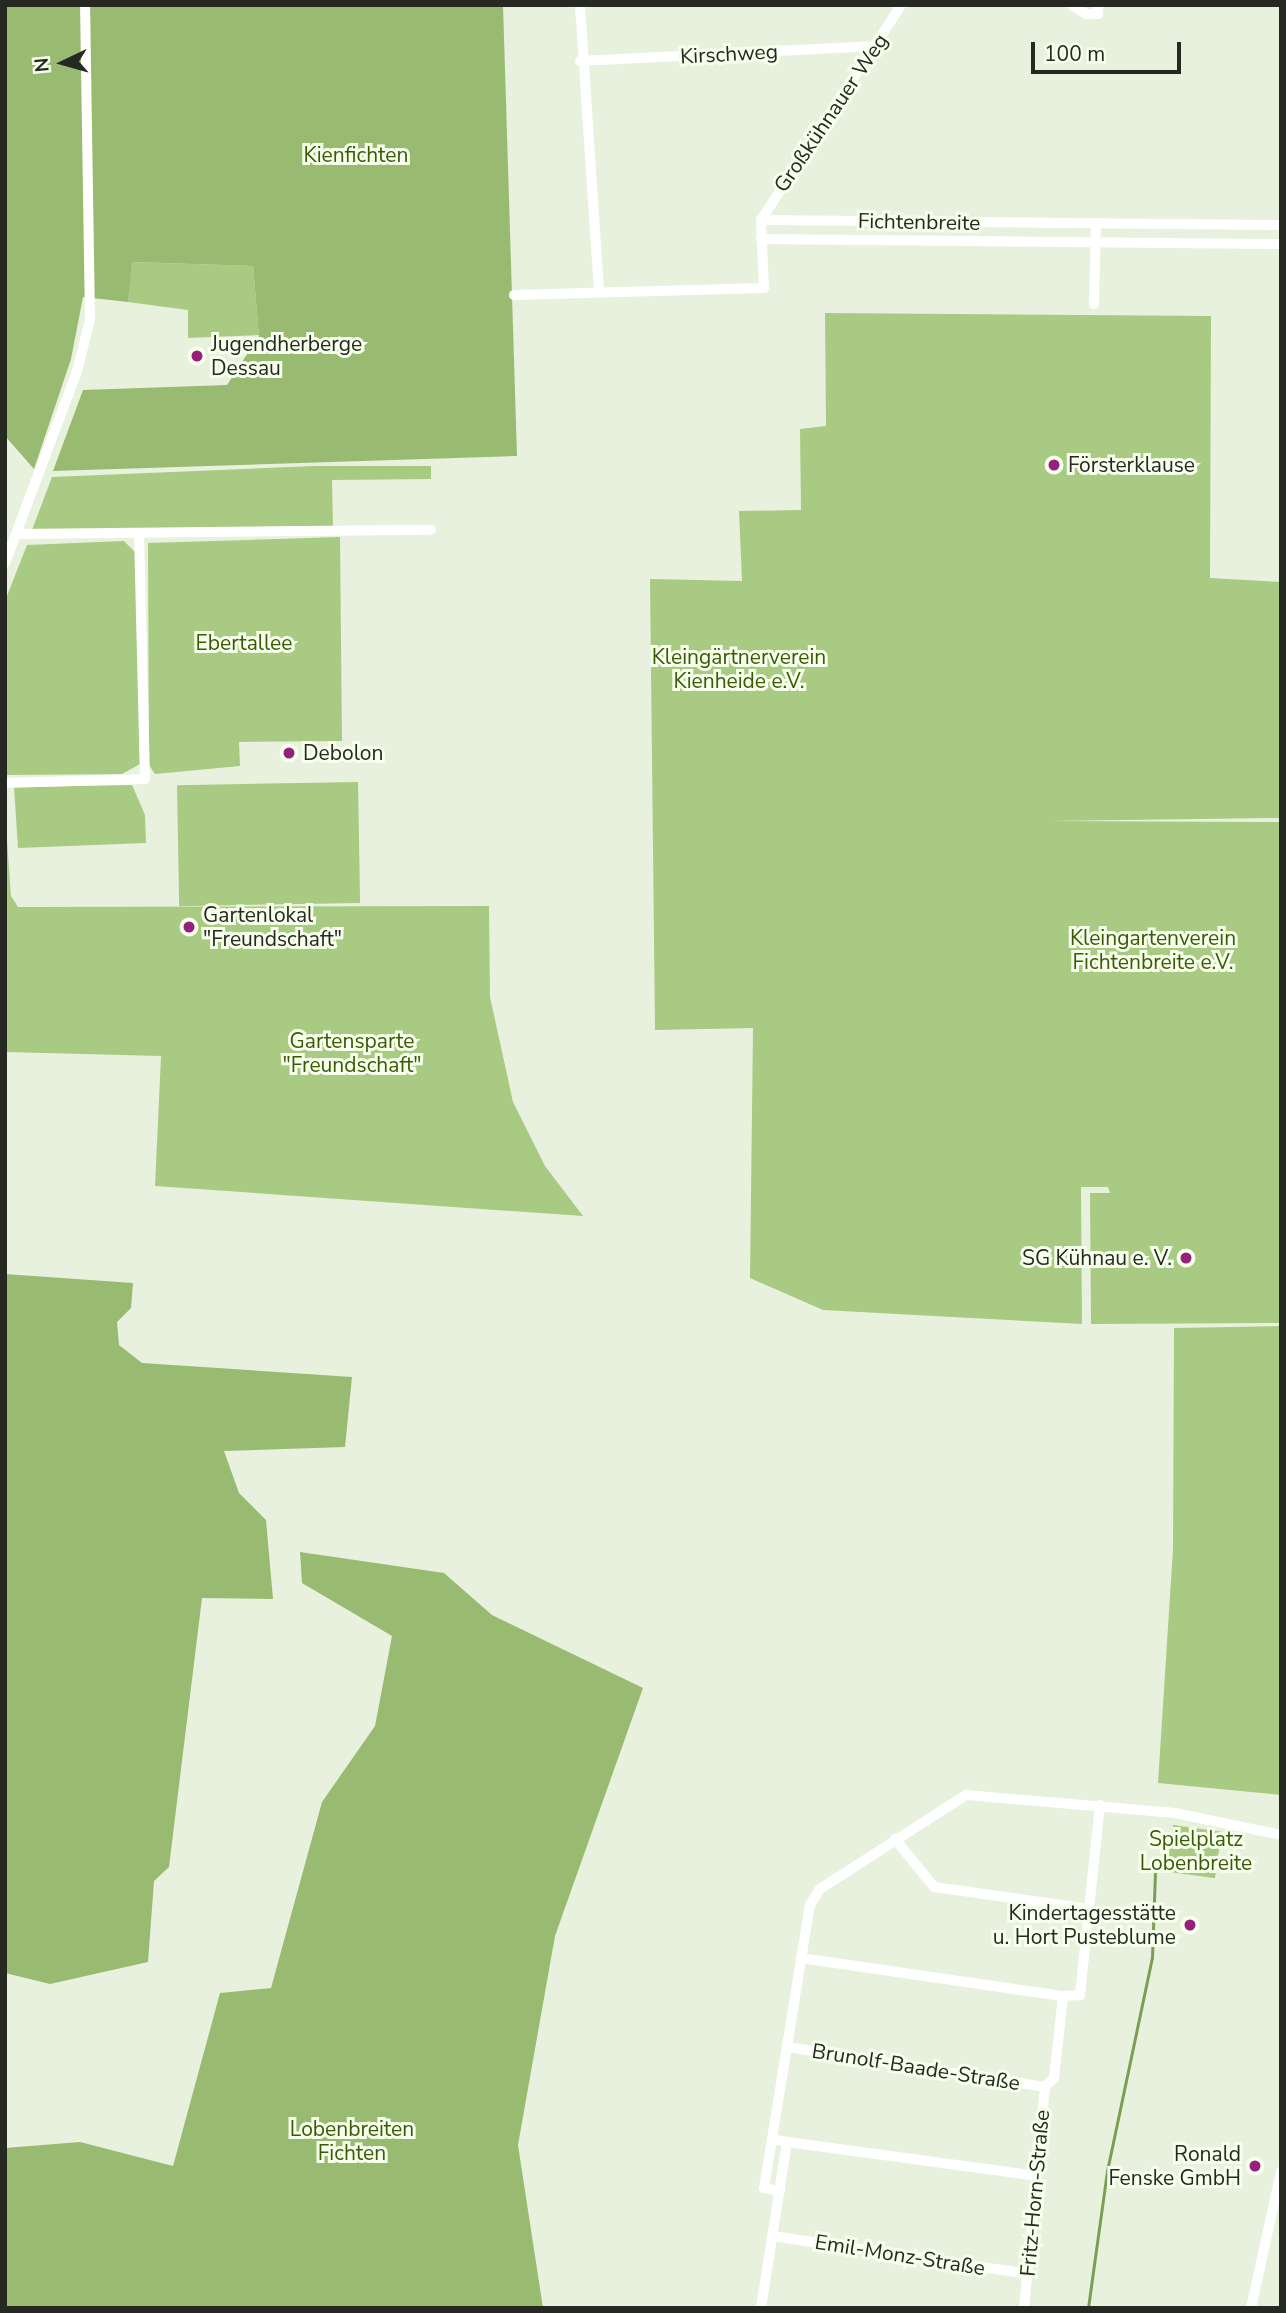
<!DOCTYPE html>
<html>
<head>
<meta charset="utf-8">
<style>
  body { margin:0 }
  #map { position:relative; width:1286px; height:2313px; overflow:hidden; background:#e8f1de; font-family:"Nunito Sans",sans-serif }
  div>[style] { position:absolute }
  .green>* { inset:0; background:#a8ca82; transform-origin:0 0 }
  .forest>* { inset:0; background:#99bb71 }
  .stream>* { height:2.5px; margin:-1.25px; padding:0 1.25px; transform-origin:1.25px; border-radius:1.25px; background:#7c9e54 }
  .minor>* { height:10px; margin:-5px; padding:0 5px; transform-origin:5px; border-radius:5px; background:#fff }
  .dots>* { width:19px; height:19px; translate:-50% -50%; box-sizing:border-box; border:4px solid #f5ffeb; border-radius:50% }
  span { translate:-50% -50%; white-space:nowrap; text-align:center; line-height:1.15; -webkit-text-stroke:6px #f5ffeb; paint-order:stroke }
  .street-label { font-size:21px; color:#252922 }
  .park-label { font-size:21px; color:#3c5a06 }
  .poi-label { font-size:21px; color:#252922 }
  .left { translate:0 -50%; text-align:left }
  .right { translate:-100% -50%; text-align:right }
  .frame { position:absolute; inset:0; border:7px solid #252922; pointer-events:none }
  .north { position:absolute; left:28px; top:28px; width:70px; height:70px; -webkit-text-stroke:5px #f5ffeb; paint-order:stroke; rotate:265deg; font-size:19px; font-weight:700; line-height:28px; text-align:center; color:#252922 }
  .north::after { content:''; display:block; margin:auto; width:24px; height:32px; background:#252922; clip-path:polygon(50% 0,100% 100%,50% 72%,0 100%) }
  .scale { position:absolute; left:1031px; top:42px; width:150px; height:32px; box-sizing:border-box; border:4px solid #252922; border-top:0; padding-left:9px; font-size:21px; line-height:24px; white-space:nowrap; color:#252922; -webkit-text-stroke:5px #f5ffeb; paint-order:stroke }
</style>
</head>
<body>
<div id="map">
  <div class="green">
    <div style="clip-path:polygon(131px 262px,253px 266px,259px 335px,188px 338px,188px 310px,128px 302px)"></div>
    <div style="clip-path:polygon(825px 313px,1211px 316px,1210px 578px,1281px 582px,1281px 818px,1048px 821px,1281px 822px,1281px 1323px,1091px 1324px,1090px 1193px,1110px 1193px,1108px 1187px,1081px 1187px,1082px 1324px,823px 1310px,750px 1278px,753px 1028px,655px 1030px,650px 579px,742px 581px,739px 511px,801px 510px,800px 429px,826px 426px)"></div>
    <div style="clip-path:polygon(314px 466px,431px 466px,431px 479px,332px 480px,333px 526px,32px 530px,52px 477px)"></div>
    <div style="clip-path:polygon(340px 537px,342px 741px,239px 742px,240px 766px,155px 774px,149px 765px,148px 543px)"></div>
    <div style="clip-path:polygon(124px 541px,136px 553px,140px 764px,122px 774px,5px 775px,5px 601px,27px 545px)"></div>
    <div style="left:358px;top:782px;width:121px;height:181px;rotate:89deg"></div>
    <div style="clip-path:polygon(132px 785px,145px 815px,146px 843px,18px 848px,14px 787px)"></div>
    <div style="clip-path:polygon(5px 812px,11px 896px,18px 907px,489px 906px,490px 997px,513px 1102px,545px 1166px,583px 1216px,155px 1186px,161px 1056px,5px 1052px)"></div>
    <div style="clip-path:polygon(1281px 1326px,1281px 1795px,1158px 1783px,1173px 1549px,1174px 1328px)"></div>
    <div style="left:1173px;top:1825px;width:49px;height:47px;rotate:8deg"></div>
  </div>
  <div class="forest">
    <div style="clip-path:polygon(5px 5px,503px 5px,517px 456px,53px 471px,83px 390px,227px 385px,259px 336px,253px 266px,132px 262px,128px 302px,83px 297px,71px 359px,34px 469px,5px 436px)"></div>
    <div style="clip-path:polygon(5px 1274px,133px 1283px,131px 1308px,117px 1322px,119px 1345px,142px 1363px,352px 1377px,345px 1447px,224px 1451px,239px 1493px,266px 1520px,273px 1599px,202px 1598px,169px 1867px,154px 1881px,148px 1962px,50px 1984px,5px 1973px)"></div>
    <div style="clip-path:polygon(300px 1552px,444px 1573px,492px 1615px,643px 1688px,555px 1936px,518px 2145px,543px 2308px,5px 2308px,5px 2148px,80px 2142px,173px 2166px,220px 1993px,271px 1988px,322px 1802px,375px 1726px,392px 1636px,302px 1583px)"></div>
  </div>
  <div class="stream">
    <div style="left:1088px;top:2308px;width:138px;rotate:-82.1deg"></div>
    <div style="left:1107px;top:2171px;width:218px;rotate:-78.1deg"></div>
    <div style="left:1152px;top:1958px;width:84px;rotate:-88deg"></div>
  </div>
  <div class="minor">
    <div style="left:580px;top:5px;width:284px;rotate:86.2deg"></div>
    <div style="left:1072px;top:5px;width:17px;rotate:33deg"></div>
    <div style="left:1086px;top:14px;width:12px"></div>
    <div style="left:1098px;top:14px;width:9px;rotate:-90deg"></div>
    <div style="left:580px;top:61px;width:298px;rotate:-2.9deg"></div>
    <div style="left:761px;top:220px;width:520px;rotate:0.55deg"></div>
    <div style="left:761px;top:239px;width:520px;rotate:0.55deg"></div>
    <div style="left:514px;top:295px;width:250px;rotate:-1.6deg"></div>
    <div style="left:764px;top:288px;width:68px;rotate:-92.5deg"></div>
    <div style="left:761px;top:220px;width:257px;rotate:-56.9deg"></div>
    <div style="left:1094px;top:304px;width:80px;rotate:-88.6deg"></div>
    <div style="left:16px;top:534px;width:415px;rotate:-0.6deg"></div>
    <div style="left:5px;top:563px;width:205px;rotate:-69.4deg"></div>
    <div style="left:77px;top:371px;width:53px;rotate:-75.7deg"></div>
    <div style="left:90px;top:320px;width:315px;rotate:-90.9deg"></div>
    <div style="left:5px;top:783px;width:140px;rotate:-1.6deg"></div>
    <div style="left:145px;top:779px;width:244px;rotate:-91.4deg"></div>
    <div style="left:895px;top:1839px;width:62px;rotate:50.9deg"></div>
    <div style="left:934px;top:1887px;width:158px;rotate:8deg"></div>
    <div style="left:801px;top:1958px;width:265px;rotate:8.3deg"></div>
    <div style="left:787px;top:2047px;width:261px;rotate:8.8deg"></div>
    <div style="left:772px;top:2139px;width:50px;rotate:99.3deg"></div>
    <div style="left:764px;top:2188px;width:16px;rotate:11deg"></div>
    <div style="left:787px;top:2142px;width:252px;rotate:7.7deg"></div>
    <div style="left:772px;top:2236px;width:259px;rotate:8.4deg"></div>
    <div style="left:761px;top:2308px;width:168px;rotate:-81.1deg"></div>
    <div style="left:787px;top:2142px;width:15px;rotate:-169deg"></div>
    <div style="left:772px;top:2139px;width:237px;rotate:-80.8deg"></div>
    <div style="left:810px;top:1905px;width:19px;rotate:-58deg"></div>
    <div style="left:820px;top:1889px;width:174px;rotate:-32.8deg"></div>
    <div style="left:966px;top:1795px;width:210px;rotate:4.9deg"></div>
    <div style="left:1175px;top:1813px;width:108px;rotate:11.7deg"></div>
    <div style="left:1024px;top:2308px;width:222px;rotate:-84.6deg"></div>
    <div style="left:1045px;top:2087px;width:13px;rotate:-45deg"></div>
    <div style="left:1054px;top:2078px;width:82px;rotate:-83.7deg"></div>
    <div style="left:1063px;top:1996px;width:17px;rotate:-3deg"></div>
    <div style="left:1080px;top:1995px;width:191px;rotate:-84deg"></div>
    <div style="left:1251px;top:2308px;width:140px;rotate:-77.6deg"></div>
  </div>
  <div class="dots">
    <div style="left:197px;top:356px;background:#96207c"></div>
    <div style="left:1054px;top:465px;background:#96207c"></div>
    <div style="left:289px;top:753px;background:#96207c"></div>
    <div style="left:189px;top:927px;background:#96207c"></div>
    <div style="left:1186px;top:1258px;background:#96207c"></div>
    <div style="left:1190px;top:1925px;background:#96207c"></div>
    <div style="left:1255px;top:2166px;background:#96207c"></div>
  </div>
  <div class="street-label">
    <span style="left:729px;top:54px;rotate:-3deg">Kirschweg</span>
    <span style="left:831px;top:113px;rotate:-56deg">Großkühnauer Weg</span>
    <span style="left:919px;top:222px;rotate:1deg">Fichtenbreite</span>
    <span style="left:916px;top:2067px;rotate:9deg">Brunolf-Baade-Straße</span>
    <span style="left:1035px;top:2193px;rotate:-85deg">Fritz-Horn-Straße</span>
    <span style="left:900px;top:2255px;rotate:9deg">Emil-Monz-Straße</span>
  </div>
  <div class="park-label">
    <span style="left:356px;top:155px">Kienfichten</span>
    <span style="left:244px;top:643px">Ebertallee</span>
    <span style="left:739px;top:669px">Kleingärtnerverein<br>Kienheide e.V.</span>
    <span style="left:1153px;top:950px">Kleingartenverein<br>Fichtenbreite e.V.</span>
    <span style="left:352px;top:1053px">Gartensparte<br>"Freundschaft"</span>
    <span style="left:1196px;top:1851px">Spielplatz<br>Lobenbreite</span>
    <span style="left:352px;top:2141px">Lobenbreiten<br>Fichten</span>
  </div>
  <div class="poi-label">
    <span class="left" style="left:211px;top:356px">Jugendherberge<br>Dessau</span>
    <span class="left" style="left:1068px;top:465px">Försterklause</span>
    <span class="left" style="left:303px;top:753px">Debolon</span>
    <span class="left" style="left:203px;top:927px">Gartenlokal<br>"Freundschaft"</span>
    <span class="right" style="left:1172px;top:1258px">SG Kühnau e. V.</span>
    <span class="right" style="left:1176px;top:1925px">Kindertagesstätte<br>u. Hort Pusteblume</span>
    <span class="right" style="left:1241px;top:2166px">Ronald<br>Fenske GmbH</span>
  </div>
  <div class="frame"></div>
  <div class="north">N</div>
  <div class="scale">100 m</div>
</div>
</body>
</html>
